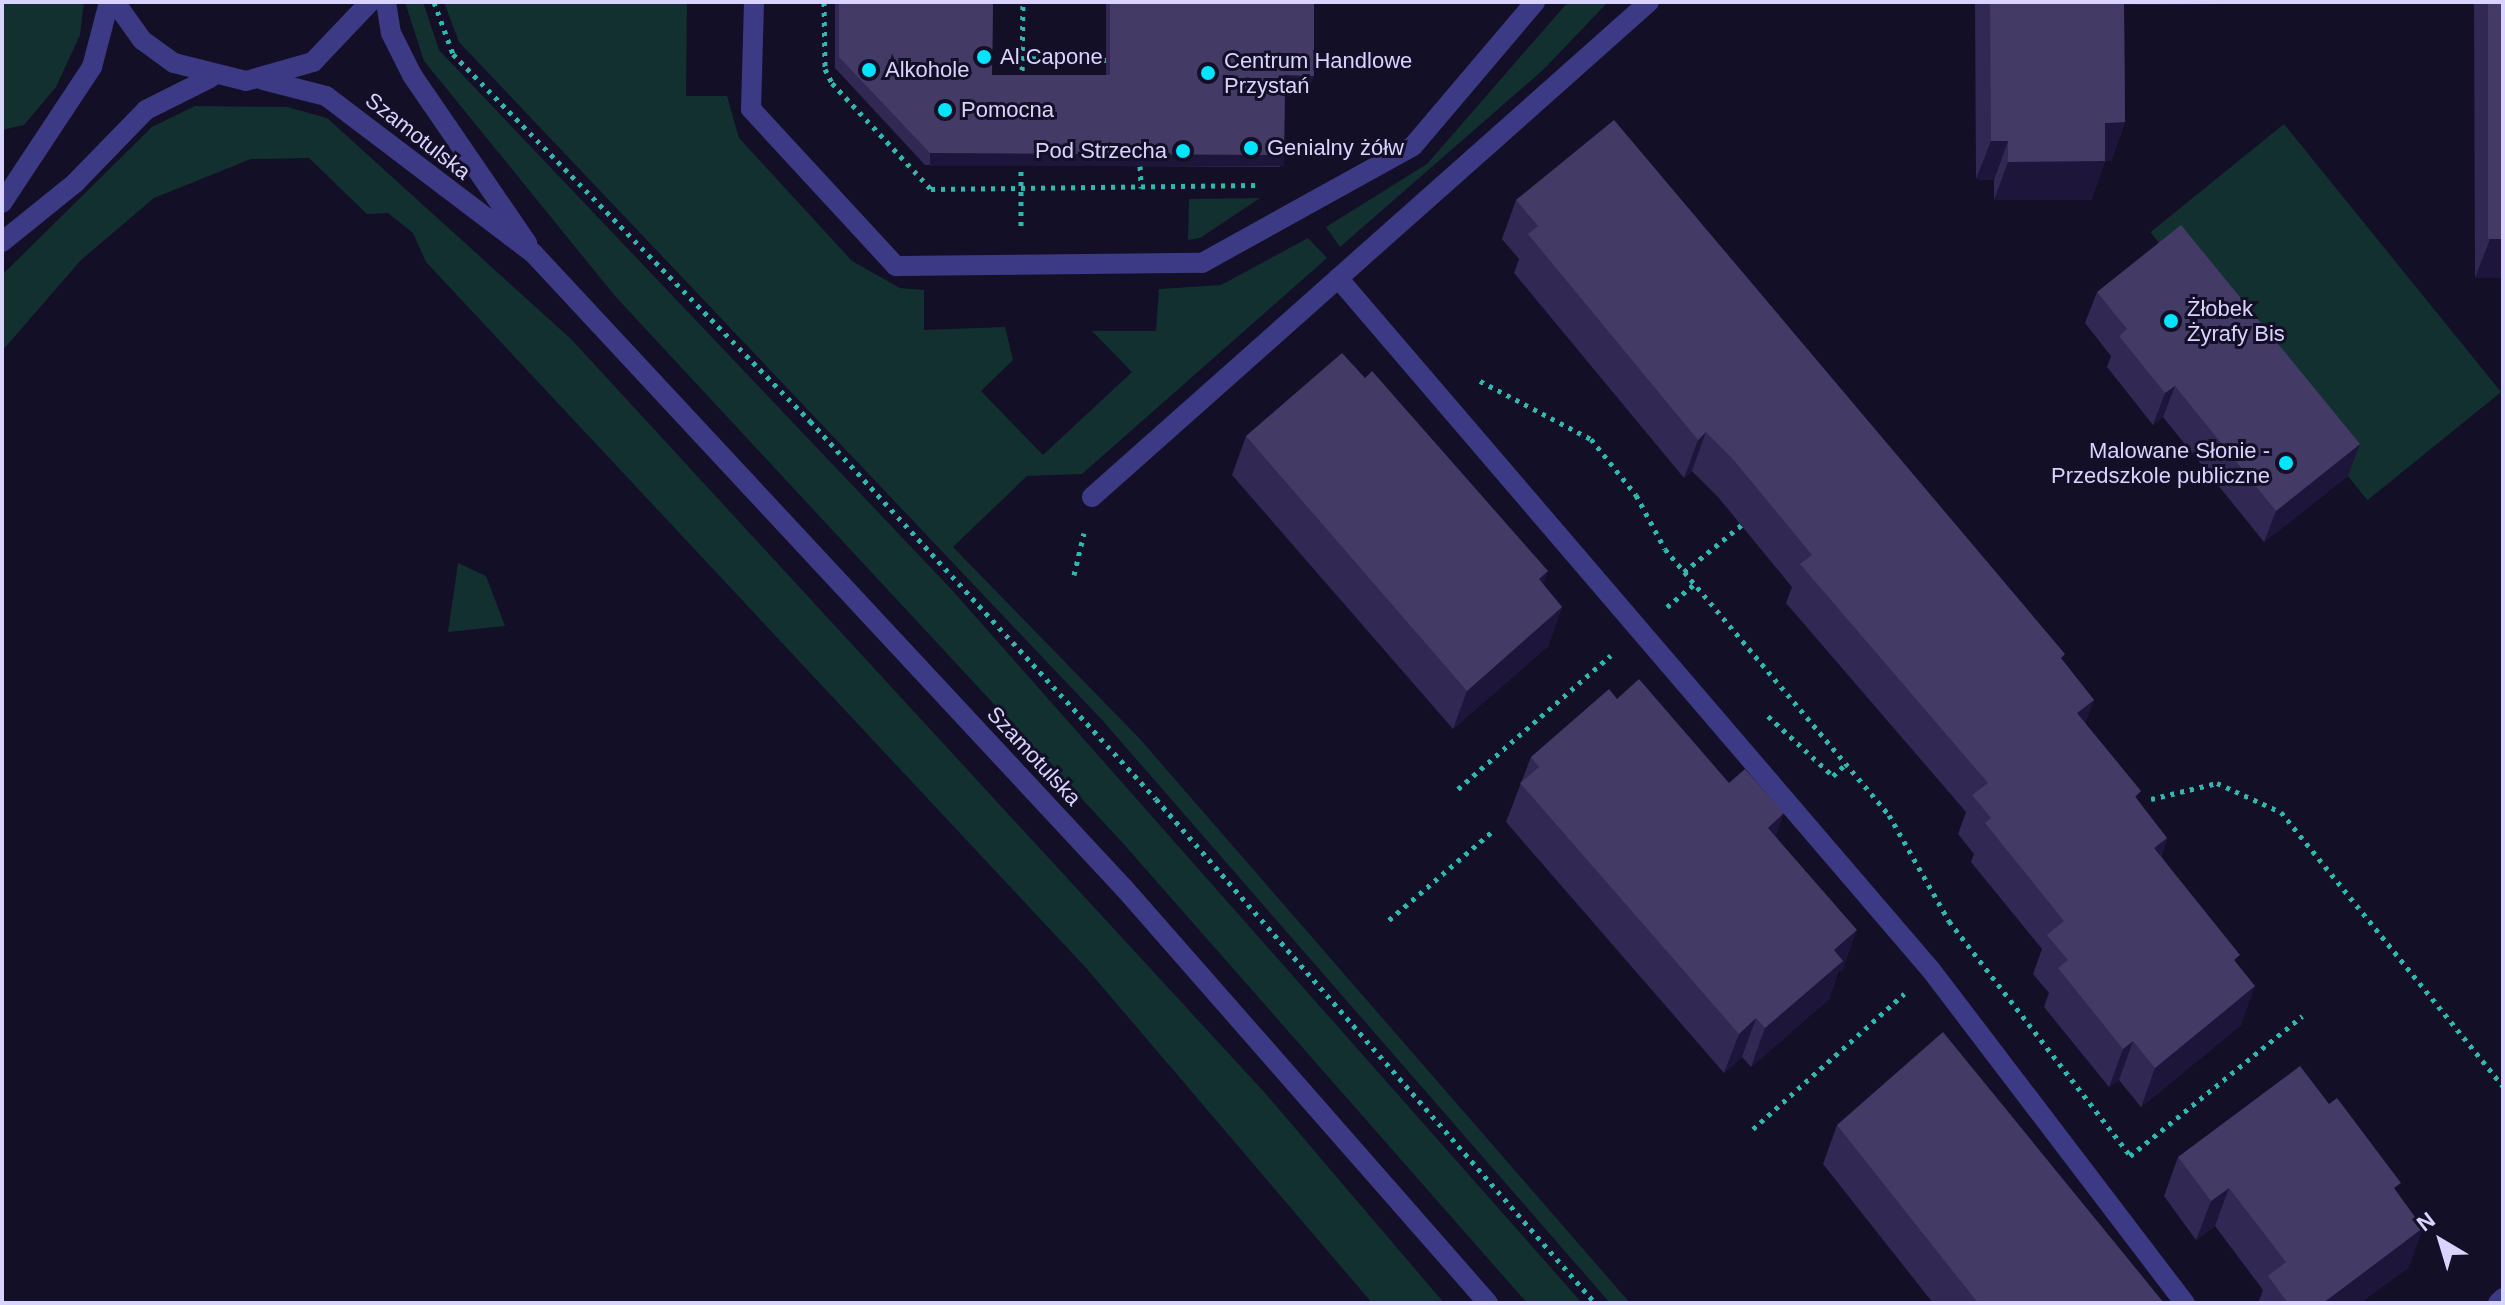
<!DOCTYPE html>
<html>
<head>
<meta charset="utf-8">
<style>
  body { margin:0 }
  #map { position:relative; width:2505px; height:1305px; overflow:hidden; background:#130f26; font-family:Helvetica,sans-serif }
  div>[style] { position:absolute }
  .green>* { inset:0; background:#12302f; transform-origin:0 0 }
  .path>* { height:5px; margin-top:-2.5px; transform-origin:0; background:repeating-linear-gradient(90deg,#2fb8b0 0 4px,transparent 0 10px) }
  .minor>* { height:20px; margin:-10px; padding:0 10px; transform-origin:10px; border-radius:10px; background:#3d3a85 }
  .wall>* { inset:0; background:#312854 }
  .shaded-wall>* { inset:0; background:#1d163a; transform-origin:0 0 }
  .building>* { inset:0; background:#433a66; transform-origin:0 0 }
  .dots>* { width:22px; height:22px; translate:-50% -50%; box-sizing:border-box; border:4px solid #130f26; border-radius:50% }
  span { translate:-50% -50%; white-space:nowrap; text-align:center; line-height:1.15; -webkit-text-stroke:6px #130f26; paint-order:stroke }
  .poi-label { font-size:22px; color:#d9d4ff }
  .left { translate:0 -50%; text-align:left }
  .right { translate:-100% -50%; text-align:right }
  .street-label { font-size:22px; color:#d9d4ff }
  .frame { position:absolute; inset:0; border:4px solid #d9d4ff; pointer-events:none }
  .north { position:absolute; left:2401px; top:1201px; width:80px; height:80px; -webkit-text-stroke:6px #130f26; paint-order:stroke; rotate:322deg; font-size:22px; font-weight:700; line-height:32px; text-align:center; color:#d9d4ff }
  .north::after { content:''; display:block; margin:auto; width:28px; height:36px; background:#d9d4ff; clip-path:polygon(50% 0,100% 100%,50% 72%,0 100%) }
</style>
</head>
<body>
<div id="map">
  <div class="green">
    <div style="clip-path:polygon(2px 2px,84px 2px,80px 35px,56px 87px,24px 125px,2px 130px)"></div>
    <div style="clip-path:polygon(405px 2px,423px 2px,439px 50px,952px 590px,1582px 1303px,1527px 1303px,1121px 841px,615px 296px,424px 61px)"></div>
    <div style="clip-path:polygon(444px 2px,687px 2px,686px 96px,727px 96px,739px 138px,852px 261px,900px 288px,924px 290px,924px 330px,1005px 327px,1013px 360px,981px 391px,1043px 455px,1132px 372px,1092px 331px,1156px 331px,1159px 289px,1221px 285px,1308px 238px,1327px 258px,1082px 474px,1027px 476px,953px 547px,1139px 738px,1630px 1303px,1610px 1303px,1103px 721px,459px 42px)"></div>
    <div style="clip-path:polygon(1568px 2px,1608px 2px,1543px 70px,1340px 247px,1326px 227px,1427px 164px)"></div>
    <div style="clip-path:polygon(195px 106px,287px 107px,327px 118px,571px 339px,1265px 1093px,1444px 1303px,1372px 1303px,1087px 969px,426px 262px,413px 233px,388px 213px,367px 214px,309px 158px,251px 159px,154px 198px,81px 260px,2px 351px,2px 275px,152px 127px)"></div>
    <div style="left:2284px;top:124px;width:345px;height:172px;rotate:51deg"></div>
    <div style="clip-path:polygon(1260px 198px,1200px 238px,1188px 240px,1189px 199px)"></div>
    <div style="clip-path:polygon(458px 563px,486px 576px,505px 626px,448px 632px)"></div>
  </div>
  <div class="path">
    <div style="left:434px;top:2px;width:55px;rotate:69.9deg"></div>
    <div style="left:453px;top:54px;width:512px;rotate:45.79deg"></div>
    <div style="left:810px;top:421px;width:512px;rotate:47.53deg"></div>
    <div style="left:1156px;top:799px;width:668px;rotate:48.94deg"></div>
    <div style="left:824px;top:2px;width:67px;rotate:89.1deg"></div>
    <div style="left:825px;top:69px;width:16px;rotate:63deg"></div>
    <div style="left:832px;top:83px;width:145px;rotate:47deg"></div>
    <div style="left:931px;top:189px;width:327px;rotate:-0.7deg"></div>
    <div style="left:1022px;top:58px;width:84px;rotate:1.4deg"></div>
    <div style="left:1022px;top:80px;width:78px;rotate:-89.3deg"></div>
    <div style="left:1021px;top:162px;width:66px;rotate:90deg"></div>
    <div style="left:1140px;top:166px;width:22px;rotate:87deg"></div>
    <div style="left:1480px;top:381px;width:125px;rotate:27.6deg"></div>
    <div style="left:1591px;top:439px;width:72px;rotate:51.2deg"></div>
    <div style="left:1636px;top:495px;width:61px;rotate:61.8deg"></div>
    <div style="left:1665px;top:549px;width:348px;rotate:49.9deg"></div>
    <div style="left:1889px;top:815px;width:122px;rotate:60.5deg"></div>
    <div style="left:1949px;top:921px;width:296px;rotate:52.3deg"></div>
    <div style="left:1684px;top:572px;width:79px;rotate:-39.3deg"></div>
    <div style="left:1074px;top:575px;width:43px;rotate:-76.6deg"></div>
    <div style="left:1667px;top:607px;width:35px;rotate:-40deg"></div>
    <div style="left:1768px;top:716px;width:88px;rotate:42.7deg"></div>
    <div style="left:1833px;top:776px;width:19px;rotate:-43deg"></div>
    <div style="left:1458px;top:789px;width:203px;rotate:-41.2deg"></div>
    <div style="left:2151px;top:799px;width:68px;rotate:-13.6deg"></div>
    <div style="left:2217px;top:783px;width:70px;rotate:24.4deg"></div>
    <div style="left:2281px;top:812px;width:353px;rotate:51deg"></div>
    <div style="left:1389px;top:920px;width:138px;rotate:-40.6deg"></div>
    <div style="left:1753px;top:1129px;width:203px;rotate:-41.8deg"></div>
    <div style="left:2130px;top:1156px;width:222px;rotate:-39.1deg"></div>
  </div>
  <div class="minor">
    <div style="left:115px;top:2px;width:47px;rotate:54.6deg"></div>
    <div style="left:142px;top:40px;width:39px;rotate:36deg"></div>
    <div style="left:174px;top:63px;width:74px;rotate:14deg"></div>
    <div style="left:246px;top:81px;width:70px;rotate:-15.8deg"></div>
    <div style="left:313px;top:62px;width:83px;rotate:-46.5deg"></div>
    <div style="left:386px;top:2px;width:31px;rotate:81deg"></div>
    <div style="left:391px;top:33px;width:47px;rotate:63.4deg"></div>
    <div style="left:412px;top:75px;width:204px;rotate:55.6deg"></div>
    <div style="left:754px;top:2px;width:107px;rotate:91.6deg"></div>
    <div style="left:751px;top:109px;width:214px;rotate:47.3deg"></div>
    <div style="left:896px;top:266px;width:306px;rotate:-0.6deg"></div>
    <div style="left:1202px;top:263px;width:241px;rotate:-29deg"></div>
    <div style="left:1413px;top:146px;width:189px;rotate:-49.7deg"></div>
    <div style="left:263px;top:80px;width:65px;rotate:14.3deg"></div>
    <div style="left:326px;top:96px;width:260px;rotate:37.2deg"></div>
    <div style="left:533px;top:253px;width:867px;rotate:47.06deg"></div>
    <div style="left:1124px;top:888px;width:552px;rotate:48.75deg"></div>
    <div style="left:2px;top:203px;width:163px;rotate:-56.5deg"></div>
    <div style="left:92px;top:67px;width:67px;rotate:-75.3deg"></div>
    <div style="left:2px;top:242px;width:94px;rotate:-38.9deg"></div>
    <div style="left:75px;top:183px;width:102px;rotate:-45.8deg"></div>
    <div style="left:146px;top:110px;width:72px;rotate:-26.6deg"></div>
    <div style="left:1338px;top:278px;width:911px;rotate:49.41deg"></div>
    <div style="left:1931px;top:970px;width:419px;rotate:52.7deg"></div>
    <div style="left:1092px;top:497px;width:745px;rotate:-41.63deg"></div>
    <div style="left:2498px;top:1303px;width:7px;rotate:-45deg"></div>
  </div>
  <div class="wall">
    <div style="clip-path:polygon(835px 2px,993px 2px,992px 75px,1106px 75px,1106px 2px,1314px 2px,1310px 87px,1285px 87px,1284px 155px,1280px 167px,925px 165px,835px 68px)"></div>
    <div style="clip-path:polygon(1975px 2px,2503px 2px,2503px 278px,2475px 278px,2474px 2px,2124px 5px,2125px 122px,2111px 161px,2105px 161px,2091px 200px,1994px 200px,1994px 180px,1976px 179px)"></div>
    <div style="clip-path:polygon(1516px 200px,2063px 661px,2094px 700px,2085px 723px,2138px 800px,2167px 838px,2161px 856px,2237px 964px,2241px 1025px,2141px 1107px,2119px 1080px,2109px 1087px,2044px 1007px,2049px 993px,2033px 974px,2042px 949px,1971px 862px,1974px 854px,1958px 834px,1966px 812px,1786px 603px,1792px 587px,1718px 497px,1692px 471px,1684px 478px,1514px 273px,1519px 259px,1502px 239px)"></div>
    <div style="clip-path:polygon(2097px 292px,2360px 444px,2348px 476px,2264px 542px,2163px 417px,2153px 425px,2107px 367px,2111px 356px,2085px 323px)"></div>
    <div style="clip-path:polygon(1246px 436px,1543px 584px,1562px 607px,1548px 646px,1453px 729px,1232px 475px)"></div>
    <div style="clip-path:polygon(1617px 699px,1776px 837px,1843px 969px,1838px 972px,1829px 999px,1751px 1067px,1742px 1057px,1724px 1073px,1506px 822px,1531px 757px)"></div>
    <div style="clip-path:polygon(1837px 1125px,2164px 1303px,1933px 1303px,1823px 1164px)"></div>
    <div style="clip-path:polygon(2178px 1157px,2397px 1193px,2409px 1267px,2360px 1303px,2258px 1303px,2263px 1290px,2215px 1226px,2196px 1240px,2164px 1196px)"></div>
  </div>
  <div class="shaded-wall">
    <div style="clip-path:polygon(2111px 2px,2474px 2px,2110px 5px)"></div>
    <div style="clip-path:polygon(1285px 75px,1314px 76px,1310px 87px,1281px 87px)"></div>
    <div style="clip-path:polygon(2125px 122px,2111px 161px,2105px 161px,2091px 200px,1994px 200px,2008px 162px,2105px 123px)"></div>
    <div style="clip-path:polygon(1991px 141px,2008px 141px,1994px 180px,1976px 179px)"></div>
    <div style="left:930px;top:153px;width:354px;height:13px"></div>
    <div style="clip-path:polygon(2490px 239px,2503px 239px,2503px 278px,2475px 278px)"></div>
    <div style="clip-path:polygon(2175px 386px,2163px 417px,2153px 425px,2165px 393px)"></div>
    <div style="clip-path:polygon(1706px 432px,1692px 471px,1684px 478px,1698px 440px)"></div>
    <div style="clip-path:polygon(2360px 444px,2348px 476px,2264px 542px,2276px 511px)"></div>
    <div style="clip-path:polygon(1548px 571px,1534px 610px,1539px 579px)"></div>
    <div style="clip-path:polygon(1562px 607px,1548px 646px,1453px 729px,1467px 691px)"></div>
    <div style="clip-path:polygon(2094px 700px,2080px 738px,2077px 713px)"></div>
    <div style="clip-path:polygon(1784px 813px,1770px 852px,1768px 828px)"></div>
    <div style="clip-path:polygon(2167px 838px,2153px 876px,2154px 848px)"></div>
    <div style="clip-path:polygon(1857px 930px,1843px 969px,1838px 972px,1829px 999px,1751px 1067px,1765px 1028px,1834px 950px)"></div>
    <div style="clip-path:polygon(2255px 986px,2241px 1025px,2141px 1107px,2155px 1068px)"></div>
    <div style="clip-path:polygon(1756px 1018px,1742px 1057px,1724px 1073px,1739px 1034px)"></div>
    <div style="clip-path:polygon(2133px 1041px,2119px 1080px,2109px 1087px,2123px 1049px)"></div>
    <div style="clip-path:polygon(2229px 1188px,2215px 1226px,2196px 1240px,2211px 1201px)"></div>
    <div style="clip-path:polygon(2423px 1228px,2409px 1267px,2360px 1303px,2323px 1303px)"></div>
  </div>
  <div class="building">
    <div style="clip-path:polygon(839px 2px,993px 2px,992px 75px,1110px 75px,1110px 2px,1314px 2px,1314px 76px,1285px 75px,1284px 155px,930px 153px,839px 57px)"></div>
    <div style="clip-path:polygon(1990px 2px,2124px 2px,2125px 122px,2105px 123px,2105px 161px,2008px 162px,2008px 141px,1991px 141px)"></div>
    <div style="left:2488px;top:2px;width:15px;height:237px"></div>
    <div style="clip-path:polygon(1614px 120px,2065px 654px,2061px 658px,2094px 700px,2077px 713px,2141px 791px,2135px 797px,2167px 838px,2154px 848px,2240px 955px,2234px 960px,2255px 986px,2155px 1068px,2133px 1041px,2123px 1049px,2058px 968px,2068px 960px,2047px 935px,2064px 921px,1985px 823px,1991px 818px,1972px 795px,1988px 783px,1800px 564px,1812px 555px,1732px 458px,1706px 432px,1698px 440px,1528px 234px,1538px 226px,1516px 200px)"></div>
    <div style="clip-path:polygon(2181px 225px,2360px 444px,2276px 511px,2175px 386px,2165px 393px,2119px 336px,2127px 329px,2097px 292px)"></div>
    <div style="clip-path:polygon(1342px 353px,1365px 378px,1372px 371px,1548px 571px,1539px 579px,1562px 607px,1467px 691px,1246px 436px)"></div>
    <div style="clip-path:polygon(1639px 679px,1729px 783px,1745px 769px,1784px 813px,1768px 828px,1857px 930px,1834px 950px,1843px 961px,1765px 1028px,1756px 1018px,1739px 1034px,1520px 783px,1539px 767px,1531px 757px,1609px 689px,1617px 699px)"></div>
    <div style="clip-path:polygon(1943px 1032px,2164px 1303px,1978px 1303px,1837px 1125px)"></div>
    <div style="clip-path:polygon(2300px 1066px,2329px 1104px,2337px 1098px,2401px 1183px,2394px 1188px,2423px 1228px,2323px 1303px,2288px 1303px,2268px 1276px,2286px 1262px,2229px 1188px,2211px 1201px,2178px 1157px)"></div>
  </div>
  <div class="dots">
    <div style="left:984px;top:57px;background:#00e5ff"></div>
    <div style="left:869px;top:70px;background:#00e5ff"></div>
    <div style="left:1208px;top:73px;background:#00e5ff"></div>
    <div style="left:945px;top:110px;background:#00e5ff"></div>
    <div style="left:1251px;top:148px;background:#00e5ff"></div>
    <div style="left:1183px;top:151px;background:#00e5ff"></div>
    <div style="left:2171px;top:321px;background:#00e5ff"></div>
    <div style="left:2286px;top:463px;background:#00e5ff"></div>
  </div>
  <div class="poi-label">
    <span class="left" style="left:1000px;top:57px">Al Capone</span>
    <span class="left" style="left:1224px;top:73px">Centrum Handlowe<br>Przystań</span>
    <span class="left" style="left:885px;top:70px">Alkohole</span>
    <span class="left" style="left:961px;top:110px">Pomocna</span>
    <span class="left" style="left:1267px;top:148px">Genialny żółw</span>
    <span class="right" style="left:1167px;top:151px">Pod Strzecha</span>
    <span class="left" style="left:2187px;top:321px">Żłobek<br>Żyrafy Bis</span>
    <span class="right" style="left:2270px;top:463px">Malowane Słonie -<br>Przedszkole publiczne</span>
  </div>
  <div class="street-label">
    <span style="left:418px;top:136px;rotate:38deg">Szamotulska</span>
    <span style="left:1034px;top:756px;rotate:47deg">Szamotulska</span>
  </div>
  <div class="frame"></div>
  <div class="north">N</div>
</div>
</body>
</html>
